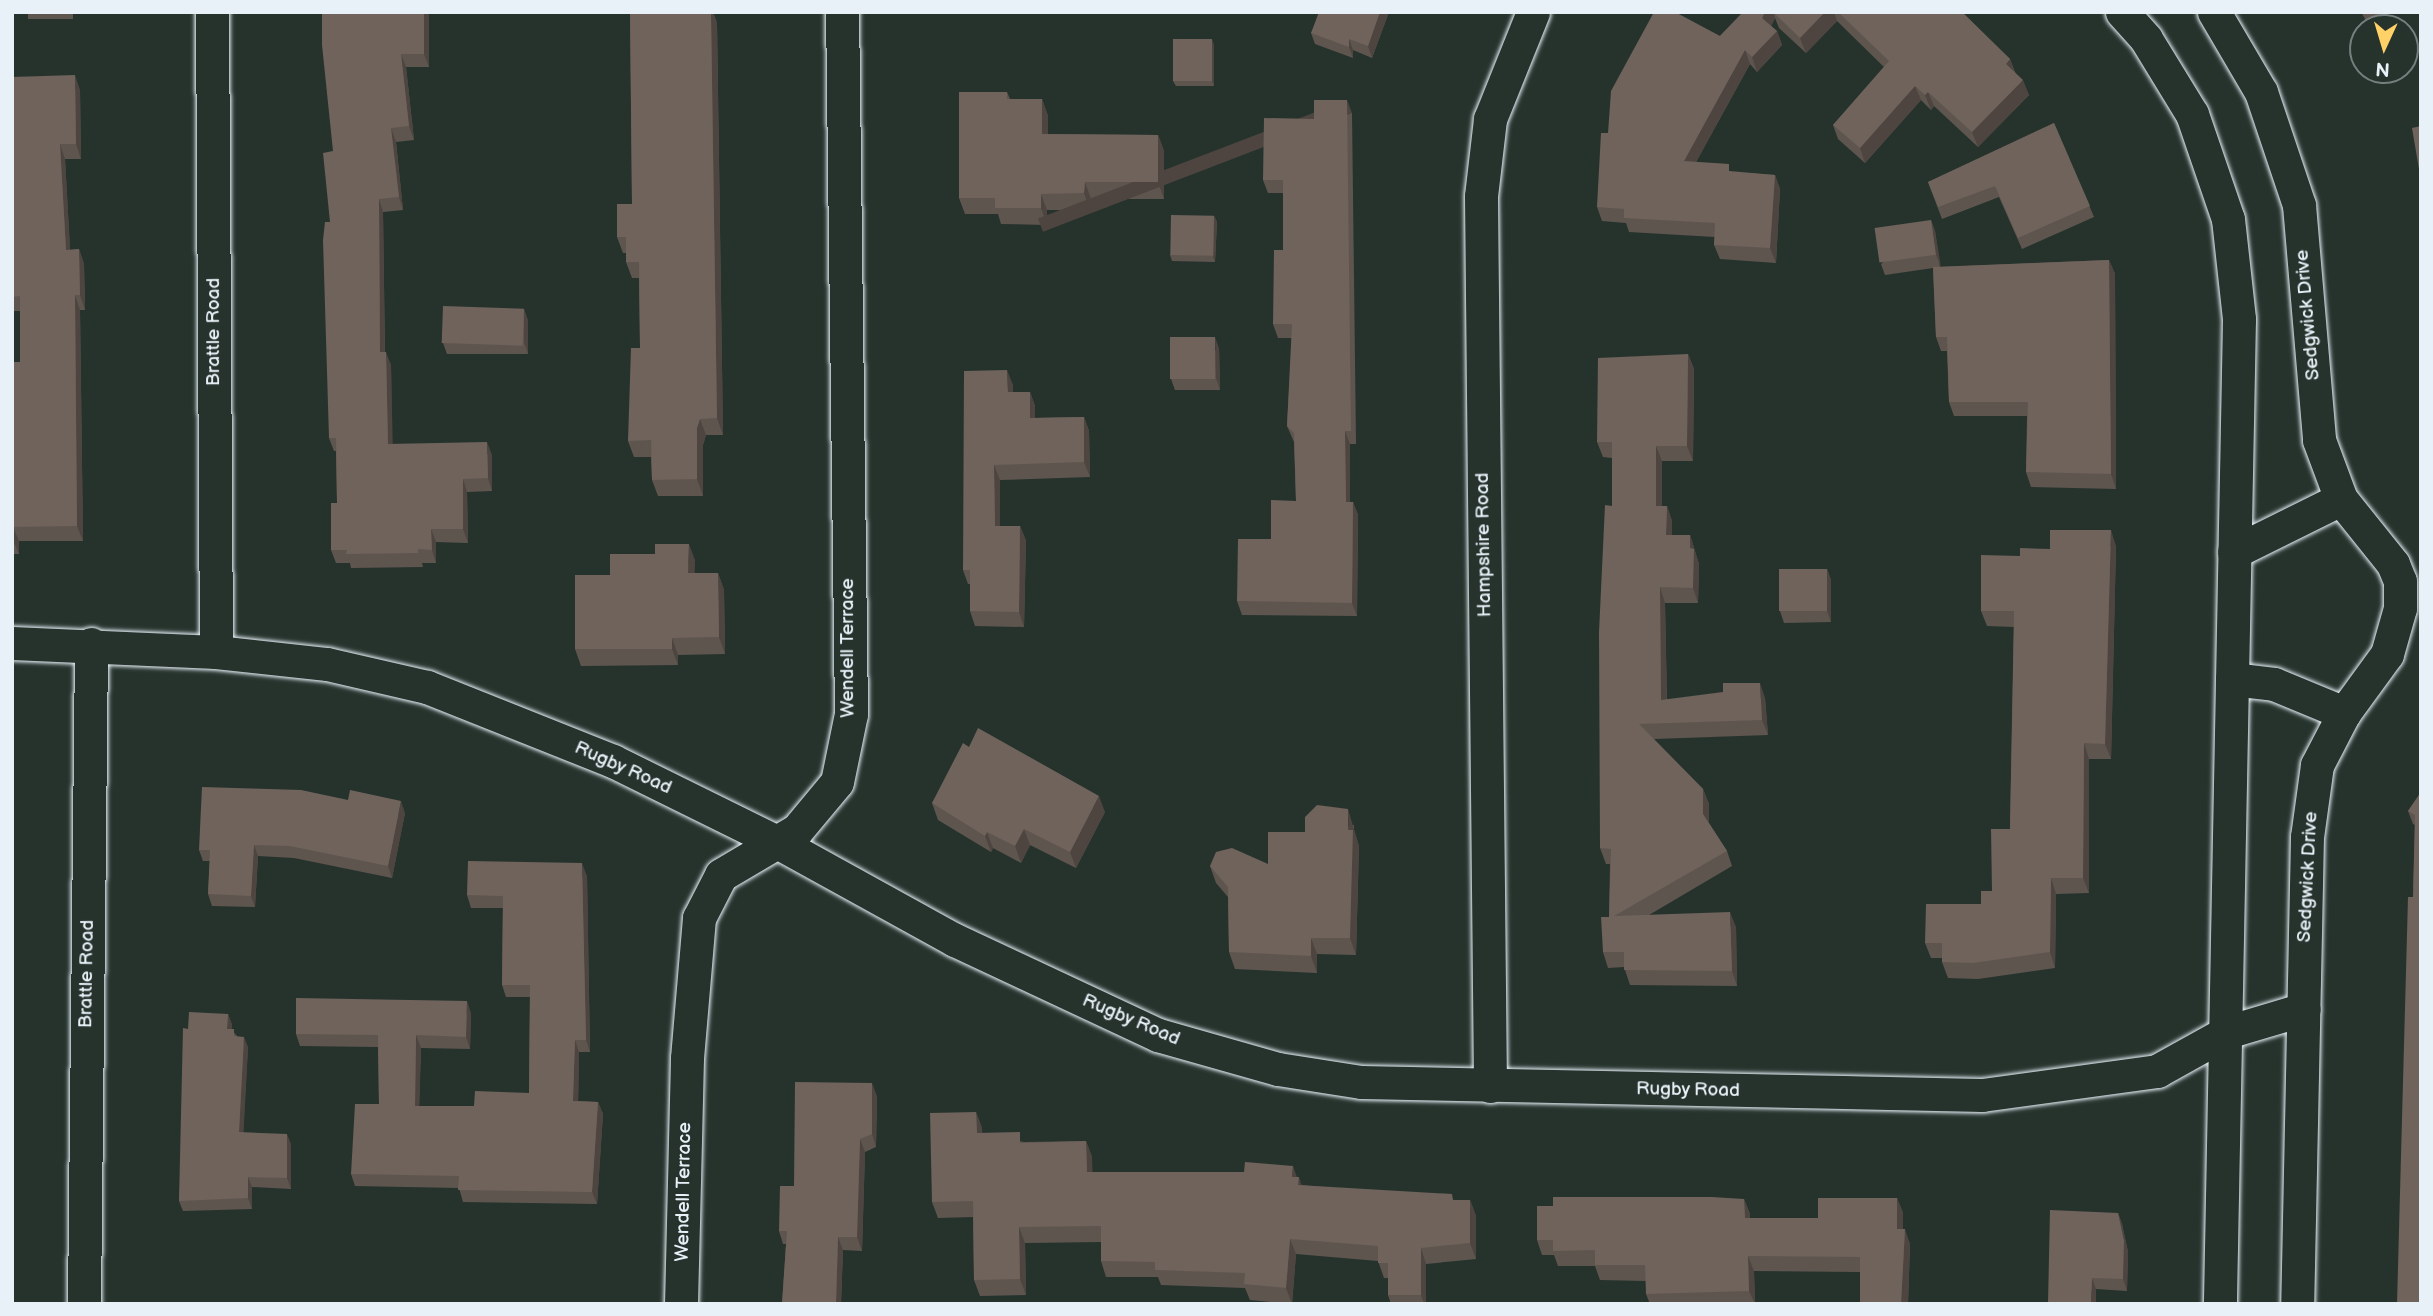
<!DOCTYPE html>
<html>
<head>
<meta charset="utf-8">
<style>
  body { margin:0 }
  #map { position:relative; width:2433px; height:1316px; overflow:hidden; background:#26332d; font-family:"Balsamiq Sans",sans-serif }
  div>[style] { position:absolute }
  .roads { filter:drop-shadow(0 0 2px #e8f1f8) drop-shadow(0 0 2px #e8f1f8) }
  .minor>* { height:33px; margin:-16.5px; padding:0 16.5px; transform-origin:16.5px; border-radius:16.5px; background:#26332d }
  .wall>* { inset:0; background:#5f554f; transform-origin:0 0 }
  .shaded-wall>* { inset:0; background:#4e4540; transform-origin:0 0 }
  .building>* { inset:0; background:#6f635c; transform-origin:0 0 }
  span { translate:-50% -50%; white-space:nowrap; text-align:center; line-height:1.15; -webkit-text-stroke:5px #26332d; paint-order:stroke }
  .street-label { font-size:19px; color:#e8f1f8 }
  .frame { position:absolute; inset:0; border:14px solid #e8f1f8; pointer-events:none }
  .north { position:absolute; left:2349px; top:14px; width:70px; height:70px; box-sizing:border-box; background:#26332d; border:2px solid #747f7e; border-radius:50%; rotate:184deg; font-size:19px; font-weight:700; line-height:28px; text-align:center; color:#e8f1f8 }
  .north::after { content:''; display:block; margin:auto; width:24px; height:32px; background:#ffd166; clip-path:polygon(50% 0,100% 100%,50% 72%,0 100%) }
</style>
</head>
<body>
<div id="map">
  <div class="roads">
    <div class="minor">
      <div style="left:212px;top:12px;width:640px;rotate:89.64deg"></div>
      <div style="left:2122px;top:12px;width:36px;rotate:48deg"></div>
      <div style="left:2146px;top:39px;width:88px;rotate:58.5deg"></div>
      <div style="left:2192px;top:114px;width:111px;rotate:71.1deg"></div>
      <div style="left:2228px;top:219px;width:101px;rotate:83.7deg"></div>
      <div style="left:2239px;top:319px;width:985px;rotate:91.11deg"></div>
      <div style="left:2214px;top:12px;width:93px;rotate:59.6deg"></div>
      <div style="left:2261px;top:92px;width:119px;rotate:71.4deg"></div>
      <div style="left:2299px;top:205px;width:236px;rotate:85.1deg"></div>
      <div style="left:2319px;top:440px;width:63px;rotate:69.6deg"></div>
      <div style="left:2341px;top:499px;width:83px;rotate:51.3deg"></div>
      <div style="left:2393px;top:564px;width:18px;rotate:68deg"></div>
      <div style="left:2400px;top:581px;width:27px;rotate:90deg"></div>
      <div style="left:2400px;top:608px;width:48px;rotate:105.8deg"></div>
      <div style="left:2387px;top:654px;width:73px;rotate:126.1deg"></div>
      <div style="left:2344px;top:713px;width:59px;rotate:117.4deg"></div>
      <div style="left:2317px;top:765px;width:73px;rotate:97.9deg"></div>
      <div style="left:2307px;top:837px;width:467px;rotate:91.2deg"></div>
      <div style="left:2234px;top:552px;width:119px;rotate:-26.4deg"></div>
      <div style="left:12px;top:643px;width:204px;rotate:2.5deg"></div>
      <div style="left:216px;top:652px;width:112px;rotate:6.2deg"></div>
      <div style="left:327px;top:664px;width:103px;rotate:13deg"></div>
      <div style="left:427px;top:687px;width:200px;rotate:21.7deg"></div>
      <div style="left:613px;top:761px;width:185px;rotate:26.3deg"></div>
      <div style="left:779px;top:843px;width:201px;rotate:28.9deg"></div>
      <div style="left:955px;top:940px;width:224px;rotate:25.1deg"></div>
      <div style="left:1158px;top:1035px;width:125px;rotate:15.8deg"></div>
      <div style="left:1278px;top:1069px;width:84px;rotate:8.9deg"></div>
      <div style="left:1361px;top:1082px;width:621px;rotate:1.2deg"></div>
      <div style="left:1982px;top:1095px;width:177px;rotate:-7.8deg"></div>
      <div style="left:2157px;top:1071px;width:80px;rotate:-29.1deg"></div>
      <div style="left:2227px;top:1032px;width:80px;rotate:-16.6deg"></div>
      <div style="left:2232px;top:679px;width:42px;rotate:6.8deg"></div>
      <div style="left:2274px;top:684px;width:76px;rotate:22.5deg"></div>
      <div style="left:1490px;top:1086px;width:890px;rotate:-90.58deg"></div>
      <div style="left:1481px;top:196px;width:78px;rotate:-83.3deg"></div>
      <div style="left:1490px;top:119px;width:115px;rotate:-68.1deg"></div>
      <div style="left:84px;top:1304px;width:660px;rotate:-89.39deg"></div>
      <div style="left:681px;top:1304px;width:246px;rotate:-88.6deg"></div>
      <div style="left:687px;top:1058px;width:141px;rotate:-85.1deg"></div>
      <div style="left:699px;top:918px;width:48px;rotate:-62.9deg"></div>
      <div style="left:721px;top:875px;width:88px;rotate:-30.6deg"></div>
      <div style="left:797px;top:830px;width:62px;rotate:-50.2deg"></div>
      <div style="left:837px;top:782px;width:69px;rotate:-78.4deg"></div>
      <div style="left:851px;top:714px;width:702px;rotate:-90.73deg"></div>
    </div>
  </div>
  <div class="wall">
    <div style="left:28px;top:12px;width:45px;height:7px"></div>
    <div style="clip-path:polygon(429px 12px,429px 67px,406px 67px,414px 140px,396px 142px,403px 210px,383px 212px,385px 352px,391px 365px,392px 444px,492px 455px,492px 491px,467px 492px,468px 543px,436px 542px,436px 563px,422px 563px,423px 567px,351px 568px,350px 563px,336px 563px,331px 550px,337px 503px,336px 451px,334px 451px,329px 438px,330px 222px,333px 151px)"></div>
    <div style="clip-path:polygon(630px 12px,713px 12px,717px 23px,723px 435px,706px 435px,703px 445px,703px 496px,658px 496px,652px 480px,651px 457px,634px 457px,628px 441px,640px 348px,639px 278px,632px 278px,626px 262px,626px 253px,623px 253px,617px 237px,632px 204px)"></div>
    <div style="clip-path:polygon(1389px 12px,1372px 58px,1353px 50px,1353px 58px,1315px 44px,1311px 33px)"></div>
    <div style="clip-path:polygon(1743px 12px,1962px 12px,2010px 59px,2015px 72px,2029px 95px,1978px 147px,1934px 106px,1931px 110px,1921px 100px,1865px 163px,1838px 139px,1833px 125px,1884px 67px,1837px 21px,1806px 53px,1779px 28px,1775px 18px,1771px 26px,1777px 31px,1782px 45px,1757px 72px,1750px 64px,1696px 162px,1732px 172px,1775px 175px,1780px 189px,1776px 263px,1720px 259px,1714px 245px,1715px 237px,1629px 232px,1626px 223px,1602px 221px,1597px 207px,1608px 133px,1720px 36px)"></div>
    <div style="clip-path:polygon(2361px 12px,2388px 12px,2368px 24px)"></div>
    <div style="clip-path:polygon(1214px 45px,1214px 86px,1176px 86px,1173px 81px)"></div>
    <div style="clip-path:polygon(12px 77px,80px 90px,81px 159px,65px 159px,70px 250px,79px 249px,84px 264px,85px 310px,80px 310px,83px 541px,19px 541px,19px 554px,12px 554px,12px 362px,20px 362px,20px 311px,12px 311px)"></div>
    <div style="clip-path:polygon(1007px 92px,1010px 99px,1042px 99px,1048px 116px,1048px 134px,1158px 135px,1164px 151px,1164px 199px,1091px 199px,1090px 210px,1047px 210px,1047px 225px,1001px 224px,998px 214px,965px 214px,959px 198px)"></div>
    <div style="clip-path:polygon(1352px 113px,1356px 444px,1350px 444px,1350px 502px,1353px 502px,1358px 515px,1357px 616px,1242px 615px,1237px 601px,1271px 539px,1296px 501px,1294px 442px,1287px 426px,1292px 338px,1278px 338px,1273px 324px,1283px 250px,1283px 193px,1268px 193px,1263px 180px,1314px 119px)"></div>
    <div style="clip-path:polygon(2054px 123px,2094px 217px,2022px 249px,1999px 197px,1942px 219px,1928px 182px)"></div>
    <div style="clip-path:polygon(1214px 216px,1217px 222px,1215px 262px,1172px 261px,1170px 255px)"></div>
    <div style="clip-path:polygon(1931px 220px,1935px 231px,1940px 267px,2109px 260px,2115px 274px,2116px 489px,2031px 487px,2026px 472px,2027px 416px,1954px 416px,1949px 402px,1947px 351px,1941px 351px,1936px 337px,1933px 268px,1885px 275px,1881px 264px)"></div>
    <div style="clip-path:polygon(524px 309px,528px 321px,528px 354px,447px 354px,443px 343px)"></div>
    <div style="clip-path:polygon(1219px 348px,1220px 390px,1175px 390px,1171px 379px)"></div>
    <div style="clip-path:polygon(1688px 354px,1694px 369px,1693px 461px,1662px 461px,1662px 506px,1667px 506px,1672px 521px,1672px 535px,1690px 535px,1699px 564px,1698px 603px,1665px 603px,1667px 699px,1765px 698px,1768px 735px,1654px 739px,1703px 789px,1709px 804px,1709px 823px,1727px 851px,1732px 866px,1649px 915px,1736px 927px,1737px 986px,1630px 985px,1624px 967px,1608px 968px,1603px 952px,1609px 917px,1610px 864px,1606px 864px,1600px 848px,1612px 506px,1612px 458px,1603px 457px,1597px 442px)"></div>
    <div style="clip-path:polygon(1013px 385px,1013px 392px,1030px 392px,1035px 406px,1035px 418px,1084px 417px,1089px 431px,1090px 477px,1000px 480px,1000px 526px,1020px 526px,1026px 541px,1024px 627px,975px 626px,970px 611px,970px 584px,968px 584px,963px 570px)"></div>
    <div style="clip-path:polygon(2116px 546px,2111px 759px,2089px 759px,2089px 893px,2056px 894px,2055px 968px,1978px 979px,1948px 978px,1942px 962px,1942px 958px,1931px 958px,1925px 943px,1981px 904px,1992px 891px,2010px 829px,2014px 627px,1987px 626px,1981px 611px,2020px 556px,2050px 549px)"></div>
    <div style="clip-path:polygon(695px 560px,694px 573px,718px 573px,724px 590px,725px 654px,678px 655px,678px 665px,581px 666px,575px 649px)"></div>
    <div style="clip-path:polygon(1827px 569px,1831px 580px,1831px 622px,1784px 623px,1780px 611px)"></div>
    <div style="clip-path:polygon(969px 747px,1105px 812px,1076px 868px,1030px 845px,1021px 863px,993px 848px,991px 852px,938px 820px,932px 803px)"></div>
    <div style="clip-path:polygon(2421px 792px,2413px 897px,2415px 825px,2413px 824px,2408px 811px)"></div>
    <div style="clip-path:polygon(405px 813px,392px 878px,294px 858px,258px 856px,255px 907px,212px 906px,208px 894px,210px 861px,203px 861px,199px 850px)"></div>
    <div style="clip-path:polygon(1354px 825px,1354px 830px,1359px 846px,1356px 955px,1317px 954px,1317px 973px,1235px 969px,1229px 952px,1228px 897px,1216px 883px,1210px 866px,1268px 864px,1305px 832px)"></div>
    <div style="clip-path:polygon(587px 876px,590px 1052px,579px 1052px,578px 1101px,598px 1102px,603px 1114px,597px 1204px,463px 1202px,459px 1188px,355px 1186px,351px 1174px,379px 1104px,378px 1047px,300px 1046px,296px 1034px,471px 1013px,470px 1049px,421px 1048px,419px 1106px,474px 1106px,529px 1093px,530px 997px,506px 997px,502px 985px,503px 908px,471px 908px,467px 895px)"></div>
    <div style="clip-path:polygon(228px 1014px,232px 1025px,231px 1029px,237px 1036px,248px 1047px,243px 1133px,291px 1144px,291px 1189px,252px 1187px,252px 1209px,183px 1211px,179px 1201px,188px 1029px)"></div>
    <div style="clip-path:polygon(877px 1096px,876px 1147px,865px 1152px,862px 1251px,843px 1250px,841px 1303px,782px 1304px,786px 1244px,783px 1244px,779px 1231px,794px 1186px)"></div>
    <div style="clip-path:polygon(976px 1112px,982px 1128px,982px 1133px,1024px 1142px,1086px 1141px,1092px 1157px,1092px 1172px,1297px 1177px,1301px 1185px,1455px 1200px,1470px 1200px,1476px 1216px,1476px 1259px,1426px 1264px,1426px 1304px,1391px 1304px,1388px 1295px,1388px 1278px,1384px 1278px,1378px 1261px,1296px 1254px,1292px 1304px,1250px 1300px,1245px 1288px,1161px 1285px,1158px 1277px,1106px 1277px,1101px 1261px,1101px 1242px,1025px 1243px,1026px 1295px,980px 1296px,974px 1280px,973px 1217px,938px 1218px,932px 1202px)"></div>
    <div style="clip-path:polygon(1897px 1198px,1903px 1213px,1903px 1229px,1910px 1244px,1908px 1304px,1860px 1304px,1860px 1272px,1754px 1271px,1755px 1304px,1650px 1304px,1646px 1294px,1646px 1281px,1600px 1280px,1595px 1266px,1558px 1266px,1554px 1255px,1542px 1255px,1537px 1240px,1744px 1199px,1750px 1214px,1750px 1218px,1818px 1218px)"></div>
    <div style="clip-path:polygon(2118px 1213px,2122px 1224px,2128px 1252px,2127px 1291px,2096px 1289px,2048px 1304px)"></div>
  </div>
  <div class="shaded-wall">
    <div style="clip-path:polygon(424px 12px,429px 12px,429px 67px,424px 54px)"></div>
    <div style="clip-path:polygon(711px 12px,713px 12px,717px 23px,723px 435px,717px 418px)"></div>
    <div style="clip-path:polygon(1380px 12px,1389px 12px,1372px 58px,1368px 46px)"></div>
    <div style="clip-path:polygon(1765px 12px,1778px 12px,1774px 13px,1775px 18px,1768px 32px,1762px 18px)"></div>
    <div style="clip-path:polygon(1825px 12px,1834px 12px,1837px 21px,1806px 53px,1800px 38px)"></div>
    <div style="clip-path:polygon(1777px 31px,1782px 45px,1757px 72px,1752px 57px)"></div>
    <div style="clip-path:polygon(1212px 39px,1214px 45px,1214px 86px,1212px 81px)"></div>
    <div style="clip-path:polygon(1349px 39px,1353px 50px,1353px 58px,1349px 47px)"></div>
    <div style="clip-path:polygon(1745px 50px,1750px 64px,1689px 175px,1684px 161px)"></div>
    <div style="clip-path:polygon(401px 54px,406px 67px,414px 140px,409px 126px)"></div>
    <div style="clip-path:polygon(2010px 59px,2015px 74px,2006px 64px)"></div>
    <div style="clip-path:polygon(75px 75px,80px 90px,81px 159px,76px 144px)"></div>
    <div style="clip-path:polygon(2023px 80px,2029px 95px,1978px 147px,1972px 132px)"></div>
    <div style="clip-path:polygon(1915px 86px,1921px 100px,1865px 163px,1860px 148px)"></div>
    <div style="clip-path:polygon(1928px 92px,1934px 106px,1931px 110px,1925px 95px)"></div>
    <div style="clip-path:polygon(1042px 99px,1048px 116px,1048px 150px,1042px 134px)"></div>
    <div style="left:1347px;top:100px;width:14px;height:331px;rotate:69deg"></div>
    <div style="clip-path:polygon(391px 128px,396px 142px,403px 210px,399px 197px)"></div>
    <div style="clip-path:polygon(1158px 135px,1164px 151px,1164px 199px,1158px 182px)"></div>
    <div style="clip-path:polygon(60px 144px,65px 159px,71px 264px,66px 250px)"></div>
    <div style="clip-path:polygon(1775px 175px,1780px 189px,1776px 263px,1770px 248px)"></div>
    <div style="clip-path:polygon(1085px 182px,1091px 199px,1090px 210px,1084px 193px)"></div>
    <div style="clip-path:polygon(1041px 194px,1047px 210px,1047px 225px,1041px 208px)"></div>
    <div style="clip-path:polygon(379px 199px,383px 212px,385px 365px,380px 352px)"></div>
    <div style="clip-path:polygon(1214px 216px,1217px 222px,1215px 262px,1213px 257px)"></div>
    <div style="clip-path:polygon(1931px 220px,1935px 231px,1941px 267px,1936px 255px)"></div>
    <div style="clip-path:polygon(79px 249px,84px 264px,85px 310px,80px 295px)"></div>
    <div style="clip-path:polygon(2109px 260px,2115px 274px,2116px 489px,2111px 474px)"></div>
    <div style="clip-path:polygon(75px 295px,80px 310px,83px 541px,77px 526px)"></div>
    <div style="clip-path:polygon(524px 309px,528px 321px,528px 354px,524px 342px)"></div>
    <div style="clip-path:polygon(1215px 337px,1219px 348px,1220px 390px,1216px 378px)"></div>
    <div style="clip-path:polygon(386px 352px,391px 365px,393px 457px,388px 444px)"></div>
    <div style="clip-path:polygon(1688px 354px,1694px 369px,1693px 461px,1687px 446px)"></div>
    <div style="clip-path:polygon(1007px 370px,1013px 385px,1013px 407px,1008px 392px)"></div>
    <div style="clip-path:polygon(1030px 392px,1035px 406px,1035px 433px,1030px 418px)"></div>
    <div style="clip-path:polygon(1084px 417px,1089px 431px,1090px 477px,1084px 462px)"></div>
    <div style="clip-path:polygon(700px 419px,706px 435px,703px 445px,703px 496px,697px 479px,697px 428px)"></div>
    <div style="clip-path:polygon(1345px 431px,1350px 444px,1350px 515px,1346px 502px)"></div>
    <div style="clip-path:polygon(487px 442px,492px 455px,492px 491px,488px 478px)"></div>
    <div style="clip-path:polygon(1656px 446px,1662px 461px,1662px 521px,1656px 506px)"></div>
    <div style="clip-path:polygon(994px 465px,1000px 480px,1000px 541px,995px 526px)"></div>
    <div style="clip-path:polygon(463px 479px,467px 492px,468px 543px,463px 529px)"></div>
    <div style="clip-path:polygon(1353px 502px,1358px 515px,1357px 616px,1352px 603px)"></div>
    <div style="clip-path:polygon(1667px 506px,1672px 521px,1672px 550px,1666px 535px)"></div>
    <div style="clip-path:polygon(1020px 526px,1026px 541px,1024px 627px,1019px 612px)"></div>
    <div style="clip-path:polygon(13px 527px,19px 541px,19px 554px,13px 540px)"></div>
    <div style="clip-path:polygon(431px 529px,436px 542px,436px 563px,432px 550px)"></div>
    <div style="clip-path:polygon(2111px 530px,2116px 546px,2111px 759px,2105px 744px)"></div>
    <div style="clip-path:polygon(1690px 535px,1699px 564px,1698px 603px,1693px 588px,1690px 548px)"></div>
    <div style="clip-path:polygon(689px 544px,695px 560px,694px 590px,688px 573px)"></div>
    <div style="clip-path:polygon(1827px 569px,1831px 580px,1831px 622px,1827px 611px)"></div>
    <div style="clip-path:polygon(718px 573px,724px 590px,725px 654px,719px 637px)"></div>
    <div style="clip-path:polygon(1660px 587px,1665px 603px,1667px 715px,1661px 700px)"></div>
    <div style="clip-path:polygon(672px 638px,678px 655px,678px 665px,672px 649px)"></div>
    <div style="clip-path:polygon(1760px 683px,1765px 698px,1768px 735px,1762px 720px)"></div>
    <div style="clip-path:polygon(2084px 743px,2089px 759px,2089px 893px,2083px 878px)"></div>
    <div style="clip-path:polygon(1703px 789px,1709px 804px,1709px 830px,1703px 814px)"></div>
    <div style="clip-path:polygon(1099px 796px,1105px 812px,1076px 868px,1070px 852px)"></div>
    <div style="clip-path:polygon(401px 801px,405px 813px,392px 878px,388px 866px)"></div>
    <div style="clip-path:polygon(1348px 809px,1359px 846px,1356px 955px,1350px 938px)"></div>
    <div style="clip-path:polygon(1024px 829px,1030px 845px,1021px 863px,1015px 846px)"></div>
    <div style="clip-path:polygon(987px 832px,993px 848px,991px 852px,985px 836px)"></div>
    <div style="clip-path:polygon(254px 845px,258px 856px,255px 907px,251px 896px)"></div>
    <div style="clip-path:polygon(582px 863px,587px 876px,590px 1052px,586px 1040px)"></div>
    <div style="clip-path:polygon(2051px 878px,2056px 894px,2055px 968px,2050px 952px)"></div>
    <div style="clip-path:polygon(1730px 912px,1736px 927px,1737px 986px,1732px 971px)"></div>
    <div style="clip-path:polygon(1311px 938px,1317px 954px,1317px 973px,1311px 956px)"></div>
    <div style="clip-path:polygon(467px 1001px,471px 1013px,470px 1049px,466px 1037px)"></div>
    <div style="clip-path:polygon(228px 1014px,232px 1025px,231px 1039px,227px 1029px)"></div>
    <div style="clip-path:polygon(416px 1035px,421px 1048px,419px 1118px,415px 1106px)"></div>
    <div style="clip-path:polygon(244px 1037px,248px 1047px,243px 1143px,239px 1132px)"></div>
    <div style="clip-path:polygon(575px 1040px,579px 1052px,578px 1113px,573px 1101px)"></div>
    <div style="clip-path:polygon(872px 1083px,877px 1096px,876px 1147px,872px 1134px)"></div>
    <div style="clip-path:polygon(598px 1102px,603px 1114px,597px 1204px,592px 1192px)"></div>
    <div style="clip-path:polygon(976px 1112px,982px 1128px,983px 1149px,977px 1133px)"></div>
    <div style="clip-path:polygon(287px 1134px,291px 1144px,291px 1189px,287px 1178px)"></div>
    <div style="clip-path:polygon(860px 1139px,865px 1152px,862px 1251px,857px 1237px)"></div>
    <div style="clip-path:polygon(1086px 1141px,1092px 1157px,1093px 1188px,1087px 1172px)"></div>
    <div style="clip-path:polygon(1293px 1166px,1298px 1180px,1299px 1177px,1304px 1193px,1292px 1177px)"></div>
    <div style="clip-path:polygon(248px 1177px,252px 1187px,252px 1209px,248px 1198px)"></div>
    <div style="clip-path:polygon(1897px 1198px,1903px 1213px,1903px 1244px,1897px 1229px)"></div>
    <div style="clip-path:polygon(1744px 1199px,1750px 1214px,1750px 1233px,1745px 1218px)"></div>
    <div style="clip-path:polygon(1470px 1200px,1476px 1216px,1476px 1259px,1470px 1243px)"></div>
    <div style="clip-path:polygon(2118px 1213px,2122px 1224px,2128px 1252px,2127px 1291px,2123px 1279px)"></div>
    <div style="clip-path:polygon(1019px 1227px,1025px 1243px,1026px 1295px,1020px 1279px)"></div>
    <div style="clip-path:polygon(1905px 1229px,1910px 1244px,1908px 1304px,1901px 1304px)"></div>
    <div style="clip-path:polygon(838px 1237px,843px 1250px,841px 1304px,836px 1304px)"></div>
    <div style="clip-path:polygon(1290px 1239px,1296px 1254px,1292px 1304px,1286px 1288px)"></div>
    <div style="clip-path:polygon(1421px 1248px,1426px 1264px,1426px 1304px,1424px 1304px,1421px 1295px)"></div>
    <div style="clip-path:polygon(1748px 1256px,1754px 1271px,1755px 1304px,1749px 1291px)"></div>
    <div style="clip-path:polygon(2092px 1278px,2096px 1289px,2096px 1304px,2091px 1304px)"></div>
  </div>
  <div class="building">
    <div style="clip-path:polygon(322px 12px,424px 12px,424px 54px,401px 54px,409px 126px,391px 128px,399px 197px,379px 199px,380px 352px,386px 352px,388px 444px,487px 442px,488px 478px,463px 479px,463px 529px,431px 529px,432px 550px,418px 549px,418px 553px,346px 554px,347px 550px,331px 550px,331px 503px,337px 503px,336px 438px,329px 438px,323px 240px,325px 222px,330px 222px,323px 153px,333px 151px,322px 45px)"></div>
    <div style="clip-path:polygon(630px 12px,711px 12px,717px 418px,700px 419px,697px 428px,697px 479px,652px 480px,651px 440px,628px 441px,631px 348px,640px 348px,639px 262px,626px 262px,626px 237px,617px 237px,617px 204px,632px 204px)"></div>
    <div style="clip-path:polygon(1319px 12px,1380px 12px,1368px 46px,1349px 39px,1349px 47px,1311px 33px)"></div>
    <div style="clip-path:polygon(1654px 12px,1675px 12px,1720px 36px,1743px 12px,1765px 12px,1762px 18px,1777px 31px,1752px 57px,1745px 50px,1684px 161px,1729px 164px,1729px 171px,1775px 175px,1770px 248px,1714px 245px,1715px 223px,1624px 218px,1624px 209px,1597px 207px,1601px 133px,1608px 133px,1611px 91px)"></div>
    <div style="clip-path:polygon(1775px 12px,1825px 12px,1800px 38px,1774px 13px)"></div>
    <div style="clip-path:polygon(1838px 12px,1962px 12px,2010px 59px,2006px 64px,2023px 80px,1972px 132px,1928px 92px,1925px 95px,1915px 86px,1860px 148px,1833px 125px,1889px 61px)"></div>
    <div style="left:1212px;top:39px;width:42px;height:39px;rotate:90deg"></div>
    <div style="clip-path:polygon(75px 75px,76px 144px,60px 144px,66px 250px,79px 249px,80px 295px,75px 295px,77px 526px,13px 527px,13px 540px,12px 540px,12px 362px,20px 362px,20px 296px,12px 297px,12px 77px)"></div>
    <div style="clip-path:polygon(959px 92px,1007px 92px,1007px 99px,1042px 99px,1042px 134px,1158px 135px,1158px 182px,1085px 182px,1084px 193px,1041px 194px,1041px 208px,995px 208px,995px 198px,959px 198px)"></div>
    <div style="clip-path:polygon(1314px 100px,1347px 100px,1351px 431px,1345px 431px,1346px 502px,1353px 502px,1352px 603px,1237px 601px,1238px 539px,1271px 539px,1271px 500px,1296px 501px,1294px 433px,1287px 426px,1292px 324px,1273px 324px,1274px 250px,1283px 250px,1283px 180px,1263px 180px,1264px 118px,1314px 119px)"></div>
    <div style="clip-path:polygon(2054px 123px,2090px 206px,2018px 238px,1995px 186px,1938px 207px,1928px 182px)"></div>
    <div style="clip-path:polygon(2421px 126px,2421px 181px,2412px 128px)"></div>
    <div style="left:1171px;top:215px;width:43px;height:40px;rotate:1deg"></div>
    <div style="left:1931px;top:220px;width:35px;height:57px;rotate:82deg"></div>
    <div style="clip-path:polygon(2109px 260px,2111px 474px,2026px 472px,2028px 402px,1949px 402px,1947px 337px,1936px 337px,1933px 267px)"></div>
    <div style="left:443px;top:306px;width:81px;height:37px;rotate:2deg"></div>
    <div style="left:1170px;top:337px;width:45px;height:42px"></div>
    <div style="clip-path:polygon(1688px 354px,1687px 446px,1656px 446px,1656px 506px,1667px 506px,1666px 535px,1690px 535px,1690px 548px,1694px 549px,1693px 588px,1660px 587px,1661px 700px,1723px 692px,1723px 683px,1760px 683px,1762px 720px,1639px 724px,1703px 789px,1703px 814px,1727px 851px,1614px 916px,1730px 912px,1732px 971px,1624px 970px,1624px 952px,1603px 952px,1601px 917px,1609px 917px,1611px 849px,1600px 848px,1599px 632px,1605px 505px,1612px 506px,1612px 442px,1597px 442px,1598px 358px)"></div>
    <div style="clip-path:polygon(1007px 370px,1008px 392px,1030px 392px,1030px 418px,1084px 417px,1084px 462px,994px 465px,995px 526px,1020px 526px,1019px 612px,970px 611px,970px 570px,963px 570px,964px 371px)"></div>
    <div style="clip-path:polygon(2050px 530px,2111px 530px,2105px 744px,2084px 743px,2083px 878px,2051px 878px,2050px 952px,1973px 963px,1942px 962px,1942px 943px,1925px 943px,1926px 904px,1981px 904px,1981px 891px,1992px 891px,1991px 829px,2010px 829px,2014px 611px,1981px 611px,1981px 555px,2020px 556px,2020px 548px,2050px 549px)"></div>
    <div style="clip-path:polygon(655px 544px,689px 544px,688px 573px,718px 573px,719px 637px,672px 638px,672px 649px,575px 649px,575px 575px,610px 575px,610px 554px,655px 554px)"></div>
    <div style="left:1827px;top:569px;width:42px;height:48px;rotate:90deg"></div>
    <div style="clip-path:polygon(978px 728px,1099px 796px,1070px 852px,1024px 829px,1015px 846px,987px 832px,985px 836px,932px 803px,963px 743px,969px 747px)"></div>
    <div style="clip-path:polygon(202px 787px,301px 790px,348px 800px,350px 790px,401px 801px,388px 866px,290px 846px,254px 845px,251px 896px,208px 894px,210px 850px,199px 850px)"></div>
    <div style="clip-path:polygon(2421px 792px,2421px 1304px,2397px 1304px,2408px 897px,2413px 897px,2415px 815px,2408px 811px)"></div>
    <div style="clip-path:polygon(1317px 805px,1348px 809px,1348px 830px,1353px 830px,1350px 938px,1311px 938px,1311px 956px,1229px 952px,1228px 887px,1210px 866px,1216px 852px,1232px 848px,1268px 864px,1268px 832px,1305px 832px,1305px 817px)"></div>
    <div style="clip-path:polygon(468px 861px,582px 863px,586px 1040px,575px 1040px,573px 1101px,598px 1102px,592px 1192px,458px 1190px,459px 1176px,351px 1174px,355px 1104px,379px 1104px,378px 1035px,296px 1034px,296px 998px,467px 1001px,466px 1037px,416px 1035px,415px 1106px,474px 1106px,475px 1091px,529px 1093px,530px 985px,502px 985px,503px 896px,467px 895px)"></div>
    <div style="clip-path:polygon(189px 1012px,228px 1014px,227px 1029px,234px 1029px,234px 1036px,244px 1037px,239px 1132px,287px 1134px,287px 1178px,248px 1177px,248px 1198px,179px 1201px,183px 1028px,188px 1029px)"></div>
    <div style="clip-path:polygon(795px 1082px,872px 1083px,872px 1134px,860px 1139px,857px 1237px,838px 1237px,836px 1303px,858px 1304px,782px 1304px,787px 1231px,779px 1231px,780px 1186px,794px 1186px)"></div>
    <div style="clip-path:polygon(976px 1112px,977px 1133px,1020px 1132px,1020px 1143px,1086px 1141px,1087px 1172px,1244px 1172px,1245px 1162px,1293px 1166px,1292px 1177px,1299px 1177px,1298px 1185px,1452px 1194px,1453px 1200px,1470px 1200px,1470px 1243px,1421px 1248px,1421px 1295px,1388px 1295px,1388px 1263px,1378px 1263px,1378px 1246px,1290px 1239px,1286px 1288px,1244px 1284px,1245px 1273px,1155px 1270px,1155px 1262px,1101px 1261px,1101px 1226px,1019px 1227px,1020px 1279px,974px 1280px,973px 1201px,932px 1202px,930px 1113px)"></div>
    <div style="clip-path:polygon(1553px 1197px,1712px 1197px,1744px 1199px,1745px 1218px,1818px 1218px,1818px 1198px,1897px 1198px,1897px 1229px,1905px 1229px,1901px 1304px,1860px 1304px,1860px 1257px,1748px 1256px,1749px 1291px,1646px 1294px,1645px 1265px,1595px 1265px,1595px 1250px,1553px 1251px,1553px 1240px,1537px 1240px,1537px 1206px,1553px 1206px)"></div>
    <div style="clip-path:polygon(2050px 1210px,2118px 1213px,2124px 1241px,2123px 1279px,2092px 1278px,2091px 1304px,2048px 1304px)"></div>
  </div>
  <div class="street-label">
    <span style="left:2308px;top:315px;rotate:-95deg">Sedgwick Drive</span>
    <span style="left:214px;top:332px;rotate:-90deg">Brattle Road</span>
    <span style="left:1484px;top:545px;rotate:-91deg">Hampshire Road</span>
    <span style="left:848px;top:648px;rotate:-90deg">Wendell Terrace</span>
    <span style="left:623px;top:768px;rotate:24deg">Rugby Road</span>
    <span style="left:2308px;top:877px;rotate:-87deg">Sedgwick Drive</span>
    <span style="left:87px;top:974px;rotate:-89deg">Brattle Road</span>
    <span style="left:1131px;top:1020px;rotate:23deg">Rugby Road</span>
    <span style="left:1688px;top:1090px;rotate:1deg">Rugby Road</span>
    <span style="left:684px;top:1192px;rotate:-89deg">Wendell Terrace</span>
  </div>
  <div class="frame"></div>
  <div class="north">N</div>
</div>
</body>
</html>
